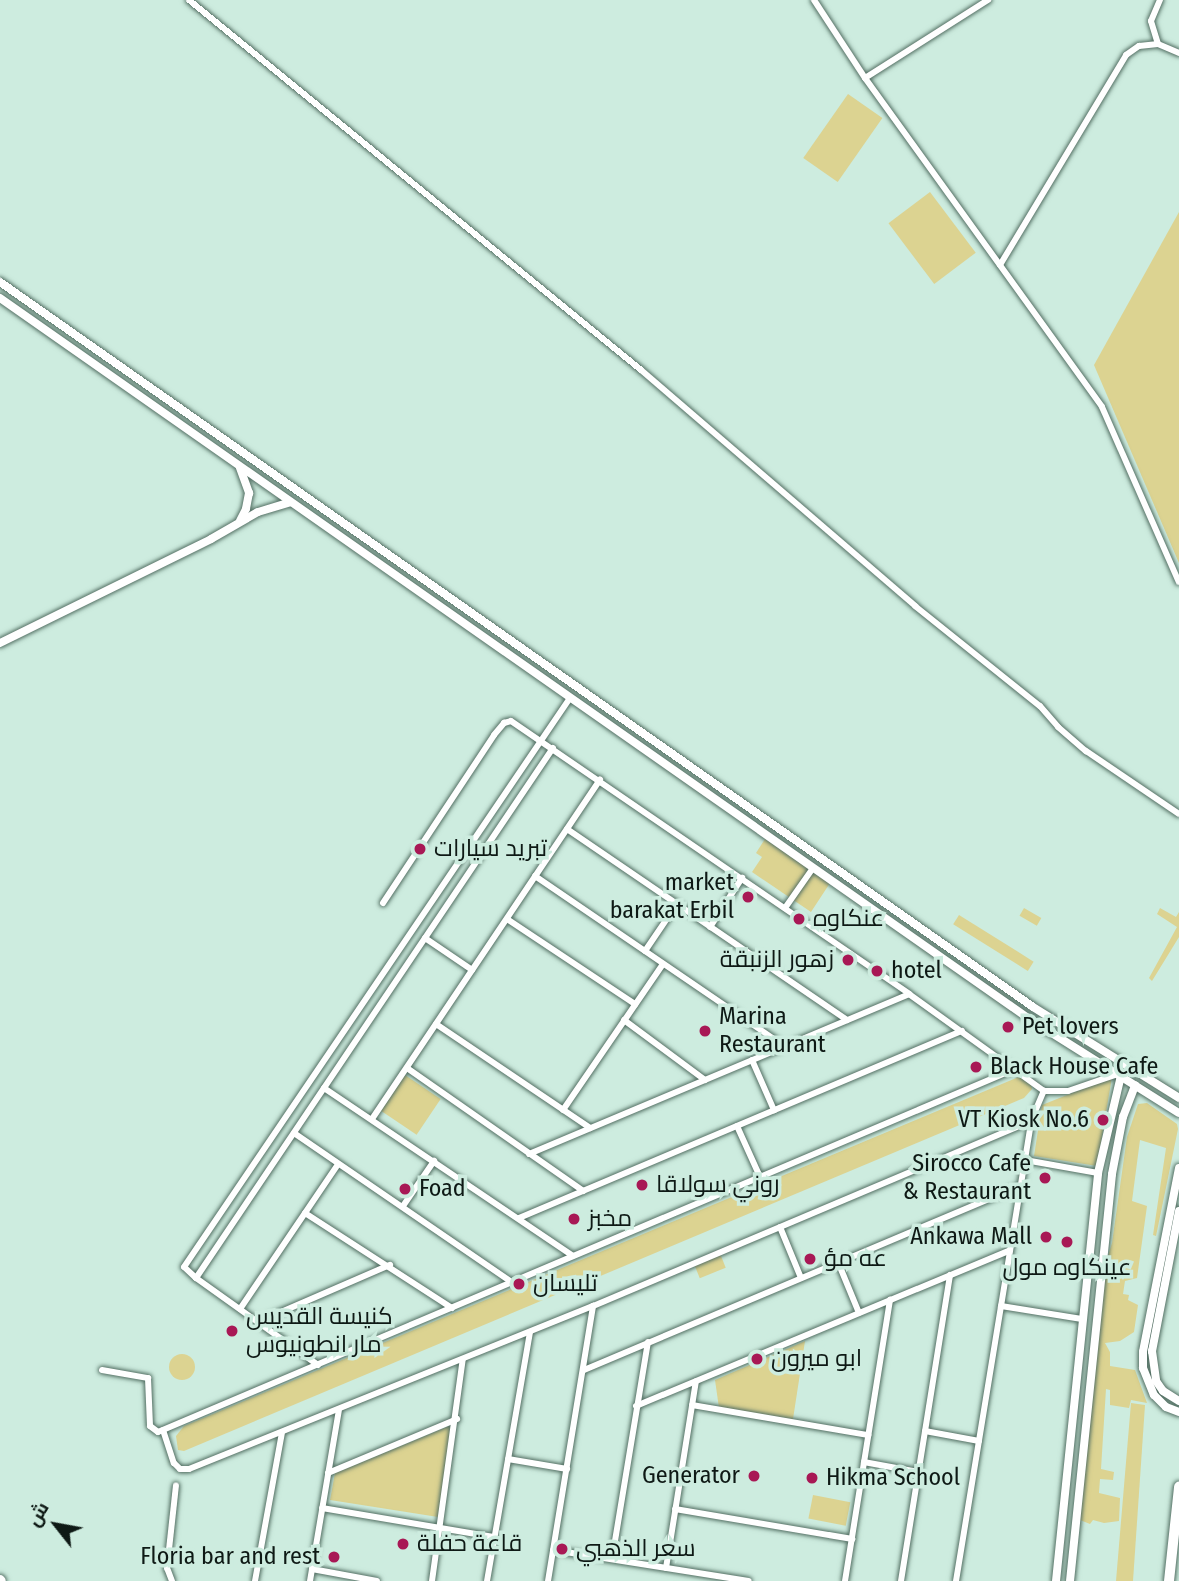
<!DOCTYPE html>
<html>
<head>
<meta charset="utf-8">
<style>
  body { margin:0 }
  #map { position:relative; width:1179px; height:1581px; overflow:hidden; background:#cdecdf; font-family:"Fira Sans Condensed",Cairo,sans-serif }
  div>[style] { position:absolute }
  .green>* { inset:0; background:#dcd391; transform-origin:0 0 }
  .round { border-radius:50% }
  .roads { filter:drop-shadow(0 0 2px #536f63) drop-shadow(0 0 2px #536f63) }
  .minor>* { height:6px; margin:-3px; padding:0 3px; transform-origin:3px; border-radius:3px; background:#fff }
  .tertiary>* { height:8px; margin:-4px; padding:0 4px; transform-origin:4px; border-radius:4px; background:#fff }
  .trunk>* { height:10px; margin:-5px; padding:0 5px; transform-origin:5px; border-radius:5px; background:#fff }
  .motorway>* { height:10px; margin:-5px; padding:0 5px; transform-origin:5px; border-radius:5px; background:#fff }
  .dots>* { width:19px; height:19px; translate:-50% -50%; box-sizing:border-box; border:4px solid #cdecdf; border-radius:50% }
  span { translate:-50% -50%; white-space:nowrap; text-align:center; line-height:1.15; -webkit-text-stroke:7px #cdecdf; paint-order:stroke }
  .poi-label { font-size:24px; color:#0e1915 }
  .left { translate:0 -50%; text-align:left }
  .right { translate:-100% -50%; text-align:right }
  .north { position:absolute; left:21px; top:1490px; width:70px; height:70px; -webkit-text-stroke:5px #cdecdf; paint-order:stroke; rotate:301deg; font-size:19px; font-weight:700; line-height:28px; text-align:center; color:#0e1915 }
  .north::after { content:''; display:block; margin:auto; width:24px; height:32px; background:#0e1915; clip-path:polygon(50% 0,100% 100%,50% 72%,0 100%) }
</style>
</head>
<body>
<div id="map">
  <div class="green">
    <div style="left:848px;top:94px;width:42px;height:78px;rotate:35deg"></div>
    <div style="left:930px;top:192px;width:76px;height:52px;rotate:53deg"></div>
    <div style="clip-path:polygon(1179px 212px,1179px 563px,1094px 365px)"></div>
    <div style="clip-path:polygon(765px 839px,830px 883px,811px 912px,752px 872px,762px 857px,756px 853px)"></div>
    <div style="left:1024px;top:908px;width:20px;height:9px;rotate:30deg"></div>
    <div style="clip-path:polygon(1160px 908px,1176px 917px,1179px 912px,1179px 937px,1152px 981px,1149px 978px,1177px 927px,1157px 914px)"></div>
    <div style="left:959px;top:915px;width:88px;height:11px;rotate:32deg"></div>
    <div style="left:405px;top:1075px;width:43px;height:43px;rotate:34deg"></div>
    <div style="clip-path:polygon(1021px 1076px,1031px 1084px,1032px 1089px,1024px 1098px,184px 1451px,178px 1450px,176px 1436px,184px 1426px)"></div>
    <div style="clip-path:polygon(1112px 1077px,1097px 1166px,1034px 1156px,1042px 1105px)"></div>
    <div style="clip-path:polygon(1147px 1103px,1177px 1124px,1178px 1129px,1156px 1236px,1153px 1235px,1166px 1148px,1140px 1140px,1132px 1201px,1147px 1206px,1137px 1278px,1125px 1281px,1123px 1294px,1129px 1295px,1128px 1300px,1138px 1305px,1134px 1332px,1120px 1341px,1105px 1343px,1110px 1352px,1110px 1366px,1135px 1370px,1147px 1403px,1131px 1400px,1129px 1408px,1110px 1405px,1110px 1390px,1106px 1389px,1101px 1469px,1114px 1472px,1113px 1480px,1100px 1479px,1099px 1493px,1120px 1498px,1119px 1521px,1104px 1523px,1093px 1520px,1090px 1524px,1080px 1520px,1106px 1262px,1112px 1243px,1127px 1137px,1138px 1104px)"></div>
    <div style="left:719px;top:1251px;width:18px;height:28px;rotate:68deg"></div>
    <div style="clip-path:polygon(805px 1341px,793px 1419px,719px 1408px,715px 1380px)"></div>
    <div class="round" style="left:169px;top:1354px;width:26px;height:26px"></div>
    <div style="clip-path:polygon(1131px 1403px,1145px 1405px,1133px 1581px,1116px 1581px)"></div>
    <div style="clip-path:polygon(452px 1425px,438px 1517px,330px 1500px,335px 1473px)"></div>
    <div style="left:813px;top:1495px;width:38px;height:24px;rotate:11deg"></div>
  </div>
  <div class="roads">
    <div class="minor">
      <div style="left:189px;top:0;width:584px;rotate:39.3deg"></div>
      <div style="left:641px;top:370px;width:362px;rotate:40.7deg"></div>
      <div style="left:915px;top:606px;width:160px;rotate:38.7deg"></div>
      <div style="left:1040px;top:706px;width:28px;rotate:49deg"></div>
      <div style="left:1058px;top:727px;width:37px;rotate:41deg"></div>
      <div style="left:1086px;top:751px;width:112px;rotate:34.1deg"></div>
      <div style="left:814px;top:0;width:93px;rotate:56.8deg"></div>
      <div style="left:865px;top:78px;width:405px;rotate:54.2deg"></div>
      <div style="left:1102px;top:407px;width:191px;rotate:66.3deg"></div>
      <div style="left:1158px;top:44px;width:23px;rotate:23deg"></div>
      <div style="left:865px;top:78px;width:146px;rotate:-32.4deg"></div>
      <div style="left:1000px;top:265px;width:245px;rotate:-59deg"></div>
      <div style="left:1126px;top:55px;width:16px;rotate:-35deg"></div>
      <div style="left:1139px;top:46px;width:19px;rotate:-6deg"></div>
      <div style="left:1158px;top:44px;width:24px;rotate:-107deg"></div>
      <div style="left:1151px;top:21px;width:23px;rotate:-67deg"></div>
      <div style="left:567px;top:829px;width:339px;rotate:34.3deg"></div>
      <div style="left:535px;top:876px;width:301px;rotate:34.3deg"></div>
      <div style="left:383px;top:903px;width:201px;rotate:-56.5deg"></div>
      <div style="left:494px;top:735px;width:16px;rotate:-50deg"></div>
      <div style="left:504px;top:723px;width:7px;rotate:-16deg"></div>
      <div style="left:511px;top:721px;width:483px;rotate:34.4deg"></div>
      <div style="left:909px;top:994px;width:166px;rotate:35.7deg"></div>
      <div style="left:1044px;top:1091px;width:24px"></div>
      <div style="left:1068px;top:1091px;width:53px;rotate:-18.8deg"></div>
      <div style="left:785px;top:908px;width:49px;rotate:-55deg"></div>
      <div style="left:507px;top:919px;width:154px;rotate:33.6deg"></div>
      <div style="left:710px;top:927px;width:59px;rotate:-56.9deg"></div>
      <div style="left:425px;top:938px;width:57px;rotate:34.2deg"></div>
      <div style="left:645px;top:951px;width:57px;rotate:-55.8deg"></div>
      <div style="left:624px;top:1020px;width:101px;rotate:36.5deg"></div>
      <div style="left:436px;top:1024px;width:186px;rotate:34deg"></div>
      <div style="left:752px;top:1060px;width:55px;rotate:66.3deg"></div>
      <div style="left:407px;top:1068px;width:215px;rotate:34.9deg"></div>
      <div style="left:324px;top:1088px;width:300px;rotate:34deg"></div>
      <div style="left:563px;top:1110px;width:177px;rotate:-55.6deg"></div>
      <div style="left:372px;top:1119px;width:409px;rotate:-56.1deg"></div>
      <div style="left:737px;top:1126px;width:56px;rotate:65.7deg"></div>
      <div style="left:294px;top:1133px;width:264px;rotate:34.4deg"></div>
      <div style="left:529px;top:1154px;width:412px;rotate:-22.8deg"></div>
      <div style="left:1025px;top:1160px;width:74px;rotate:10.1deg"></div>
      <div style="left:403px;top:1206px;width:55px;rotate:-55.4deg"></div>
      <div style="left:305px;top:1213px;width:175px;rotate:32.9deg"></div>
      <div style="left:519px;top:1218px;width:481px;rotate:-22.9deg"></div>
      <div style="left:780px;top:1227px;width:55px;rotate:67.6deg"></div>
      <div style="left:838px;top:1262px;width:55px;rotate:67.6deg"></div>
      <div style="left:196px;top:1278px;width:639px;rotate:-56.04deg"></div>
      <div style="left:1001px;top:1306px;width:82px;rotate:9.1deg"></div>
      <div style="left:240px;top:1309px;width:175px;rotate:-55.9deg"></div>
      <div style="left:258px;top:1322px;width:144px;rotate:-23.4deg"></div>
      <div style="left:318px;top:1365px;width:150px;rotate:-144.5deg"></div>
      <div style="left:196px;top:1278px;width:16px;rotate:-137deg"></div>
      <div style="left:184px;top:1267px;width:688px;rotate:-55.85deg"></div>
      <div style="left:102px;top:1370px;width:47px;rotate:9.9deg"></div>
      <div style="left:148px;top:1378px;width:48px;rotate:87.6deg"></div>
      <div style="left:150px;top:1426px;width:10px;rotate:37deg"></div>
      <div style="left:158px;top:1432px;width:933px;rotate:-22.96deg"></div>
      <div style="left:584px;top:1370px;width:475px;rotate:-22.9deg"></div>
      <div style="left:692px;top:1405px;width:179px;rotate:9.7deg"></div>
      <div style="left:636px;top:1406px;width:405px;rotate:-22.6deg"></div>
      <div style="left:163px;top:1430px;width:35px;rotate:72deg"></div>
      <div style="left:174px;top:1463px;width:8px;rotate:45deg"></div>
      <div style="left:180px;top:1469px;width:9px"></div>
      <div style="left:189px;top:1469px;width:436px;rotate:-22deg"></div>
      <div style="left:593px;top:1306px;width:475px;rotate:-22.9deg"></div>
      <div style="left:925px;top:1431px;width:55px;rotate:10.5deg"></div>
      <div style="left:508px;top:1459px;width:60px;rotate:9.6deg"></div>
      <div style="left:864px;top:1462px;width:55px;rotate:10.5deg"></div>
      <div style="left:328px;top:1473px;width:140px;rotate:-22.7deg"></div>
      <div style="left:322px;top:1508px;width:174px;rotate:9.6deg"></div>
      <div style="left:675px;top:1509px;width:180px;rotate:9.6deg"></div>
      <div style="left:553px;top:1550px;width:198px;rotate:9deg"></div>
      <div style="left:612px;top:1559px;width:220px;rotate:-80.6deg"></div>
      <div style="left:666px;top:1568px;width:189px;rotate:-80.9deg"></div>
      <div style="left:312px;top:1569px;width:66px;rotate:10.5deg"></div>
      <div style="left:172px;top:1581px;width:14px;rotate:-111deg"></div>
      <div style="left:167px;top:1568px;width:83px;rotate:-83.8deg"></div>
      <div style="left:255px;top:1581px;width:150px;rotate:-79.7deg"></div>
      <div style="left:310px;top:1581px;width:173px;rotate:-80.4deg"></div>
      <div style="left:432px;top:1581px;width:224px;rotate:-82.1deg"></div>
      <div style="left:487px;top:1581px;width:253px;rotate:-80.2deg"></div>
      <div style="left:548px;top:1581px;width:279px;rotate:-80.7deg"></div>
      <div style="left:845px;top:1581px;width:285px;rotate:-80.9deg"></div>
      <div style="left:901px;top:1581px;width:310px;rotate:-80.9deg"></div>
      <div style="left:956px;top:1581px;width:466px;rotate:-80.7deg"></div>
      <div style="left:1031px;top:1121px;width:33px;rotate:-67deg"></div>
    </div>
    <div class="tertiary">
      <div style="left:0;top:282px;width:1262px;rotate:35.06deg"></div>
      <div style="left:1033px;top:1007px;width:172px;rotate:31.9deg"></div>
      <div style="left:0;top:298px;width:1255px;rotate:35.01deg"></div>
      <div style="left:1028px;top:1018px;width:178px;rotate:32.2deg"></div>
      <div style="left:240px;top:468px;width:27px;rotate:70deg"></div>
      <div style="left:249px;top:493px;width:16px;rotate:101deg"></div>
      <div style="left:246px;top:509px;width:13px;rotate:117deg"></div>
      <div style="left:0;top:643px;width:235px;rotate:-26.2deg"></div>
      <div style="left:211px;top:539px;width:54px;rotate:-29.9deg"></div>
      <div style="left:258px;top:512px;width:34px;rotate:-17deg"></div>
      <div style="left:1179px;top:1168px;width:187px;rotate:101.1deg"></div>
      <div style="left:1143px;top:1352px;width:16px;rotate:90deg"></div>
      <div style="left:1143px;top:1368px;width:29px;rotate:68deg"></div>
      <div style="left:1154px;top:1395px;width:17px;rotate:45deg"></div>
      <div style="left:1166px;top:1407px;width:14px;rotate:21deg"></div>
      <div style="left:1179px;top:1211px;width:143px;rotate:100.9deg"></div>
      <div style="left:1152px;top:1351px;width:30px;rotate:82deg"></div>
      <div style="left:1156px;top:1381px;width:12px;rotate:55deg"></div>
      <div style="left:1163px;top:1391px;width:19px;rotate:32deg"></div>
      <div style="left:1056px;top:1581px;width:410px;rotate:-84.1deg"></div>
      <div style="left:1098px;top:1173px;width:100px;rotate:-76.7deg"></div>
      <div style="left:1070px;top:1581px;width:409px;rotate:-84.1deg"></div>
      <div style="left:1112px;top:1174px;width:58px;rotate:-79.1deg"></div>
      <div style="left:1123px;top:1117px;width:34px;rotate:-69deg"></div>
    </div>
    <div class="trunk">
      <div style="left:0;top:1580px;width:1px;rotate:45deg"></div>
    </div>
    <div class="motorway">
      <div style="left:1169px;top:1581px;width:95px;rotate:-83.9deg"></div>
    </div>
  </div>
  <div class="dots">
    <div style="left:420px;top:849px;background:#a81855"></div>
    <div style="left:748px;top:897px;background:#a81855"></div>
    <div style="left:799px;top:919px;background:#a81855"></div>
    <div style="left:848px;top:960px;background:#a81855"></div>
    <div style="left:877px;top:971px;background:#a81855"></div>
    <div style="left:1008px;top:1027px;background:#a81855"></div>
    <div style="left:705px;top:1031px;background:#a81855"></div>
    <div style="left:976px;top:1067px;background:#a81855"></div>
    <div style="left:1103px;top:1120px;background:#a81855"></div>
    <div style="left:1045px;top:1178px;background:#a81855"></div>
    <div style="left:642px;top:1185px;background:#a81855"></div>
    <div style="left:405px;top:1189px;background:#a81855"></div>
    <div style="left:574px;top:1219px;background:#a81855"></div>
    <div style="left:1046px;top:1237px;background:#a81855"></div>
    <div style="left:1067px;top:1242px;background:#a81855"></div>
    <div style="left:810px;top:1259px;background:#a81855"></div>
    <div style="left:519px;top:1284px;background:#a81855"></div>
    <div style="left:232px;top:1331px;background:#a81855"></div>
    <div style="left:757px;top:1359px;background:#a81855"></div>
    <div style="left:754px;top:1476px;background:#a81855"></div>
    <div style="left:812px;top:1478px;background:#a81855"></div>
    <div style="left:403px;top:1544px;background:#a81855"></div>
    <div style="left:562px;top:1549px;background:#a81855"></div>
    <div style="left:334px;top:1557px;background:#a81855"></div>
  </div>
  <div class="poi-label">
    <span class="left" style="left:434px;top:849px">تبريد سيارات</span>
    <span class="right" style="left:734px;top:897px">market<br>barakat Erbil</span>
    <span class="left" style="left:813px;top:919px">عنكاوه</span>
    <span class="right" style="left:834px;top:960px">زهور الزنبقة</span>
    <span class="left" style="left:891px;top:971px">hotel</span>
    <span class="left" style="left:719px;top:1031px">Marina<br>Restaurant</span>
    <span class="left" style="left:1022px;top:1027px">Pet lovers</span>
    <span class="left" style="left:990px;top:1067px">Black House Cafe</span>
    <span class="right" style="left:1089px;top:1120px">VT Kiosk No.6</span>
    <span class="right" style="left:1031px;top:1178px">Sirocco Cafe<br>&amp; Restaurant</span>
    <span class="left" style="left:656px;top:1185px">روني سولاقا</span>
    <span class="left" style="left:419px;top:1189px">Foad</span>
    <span class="left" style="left:588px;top:1219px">مخبز</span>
    <span class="right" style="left:1032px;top:1237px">Ankawa Mall</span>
    <span class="left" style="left:824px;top:1259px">عه مؤ</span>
    <span style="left:1067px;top:1268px">عينكاوه مول</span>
    <span class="left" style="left:533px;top:1284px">تليسان</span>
    <span class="left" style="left:246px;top:1331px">كنيسة القديس<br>مار انطونيوس</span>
    <span class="left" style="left:771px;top:1359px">ابو ميرون</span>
    <span class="right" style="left:740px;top:1476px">Generator</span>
    <span class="left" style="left:826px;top:1478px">Hikma School</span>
    <span class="left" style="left:417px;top:1544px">قاعة حفلة</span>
    <span class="left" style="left:576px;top:1549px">سعر الذهبي</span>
    <span class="right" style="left:320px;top:1557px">Floria bar and rest</span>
  </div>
  <div class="north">ش</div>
</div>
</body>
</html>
